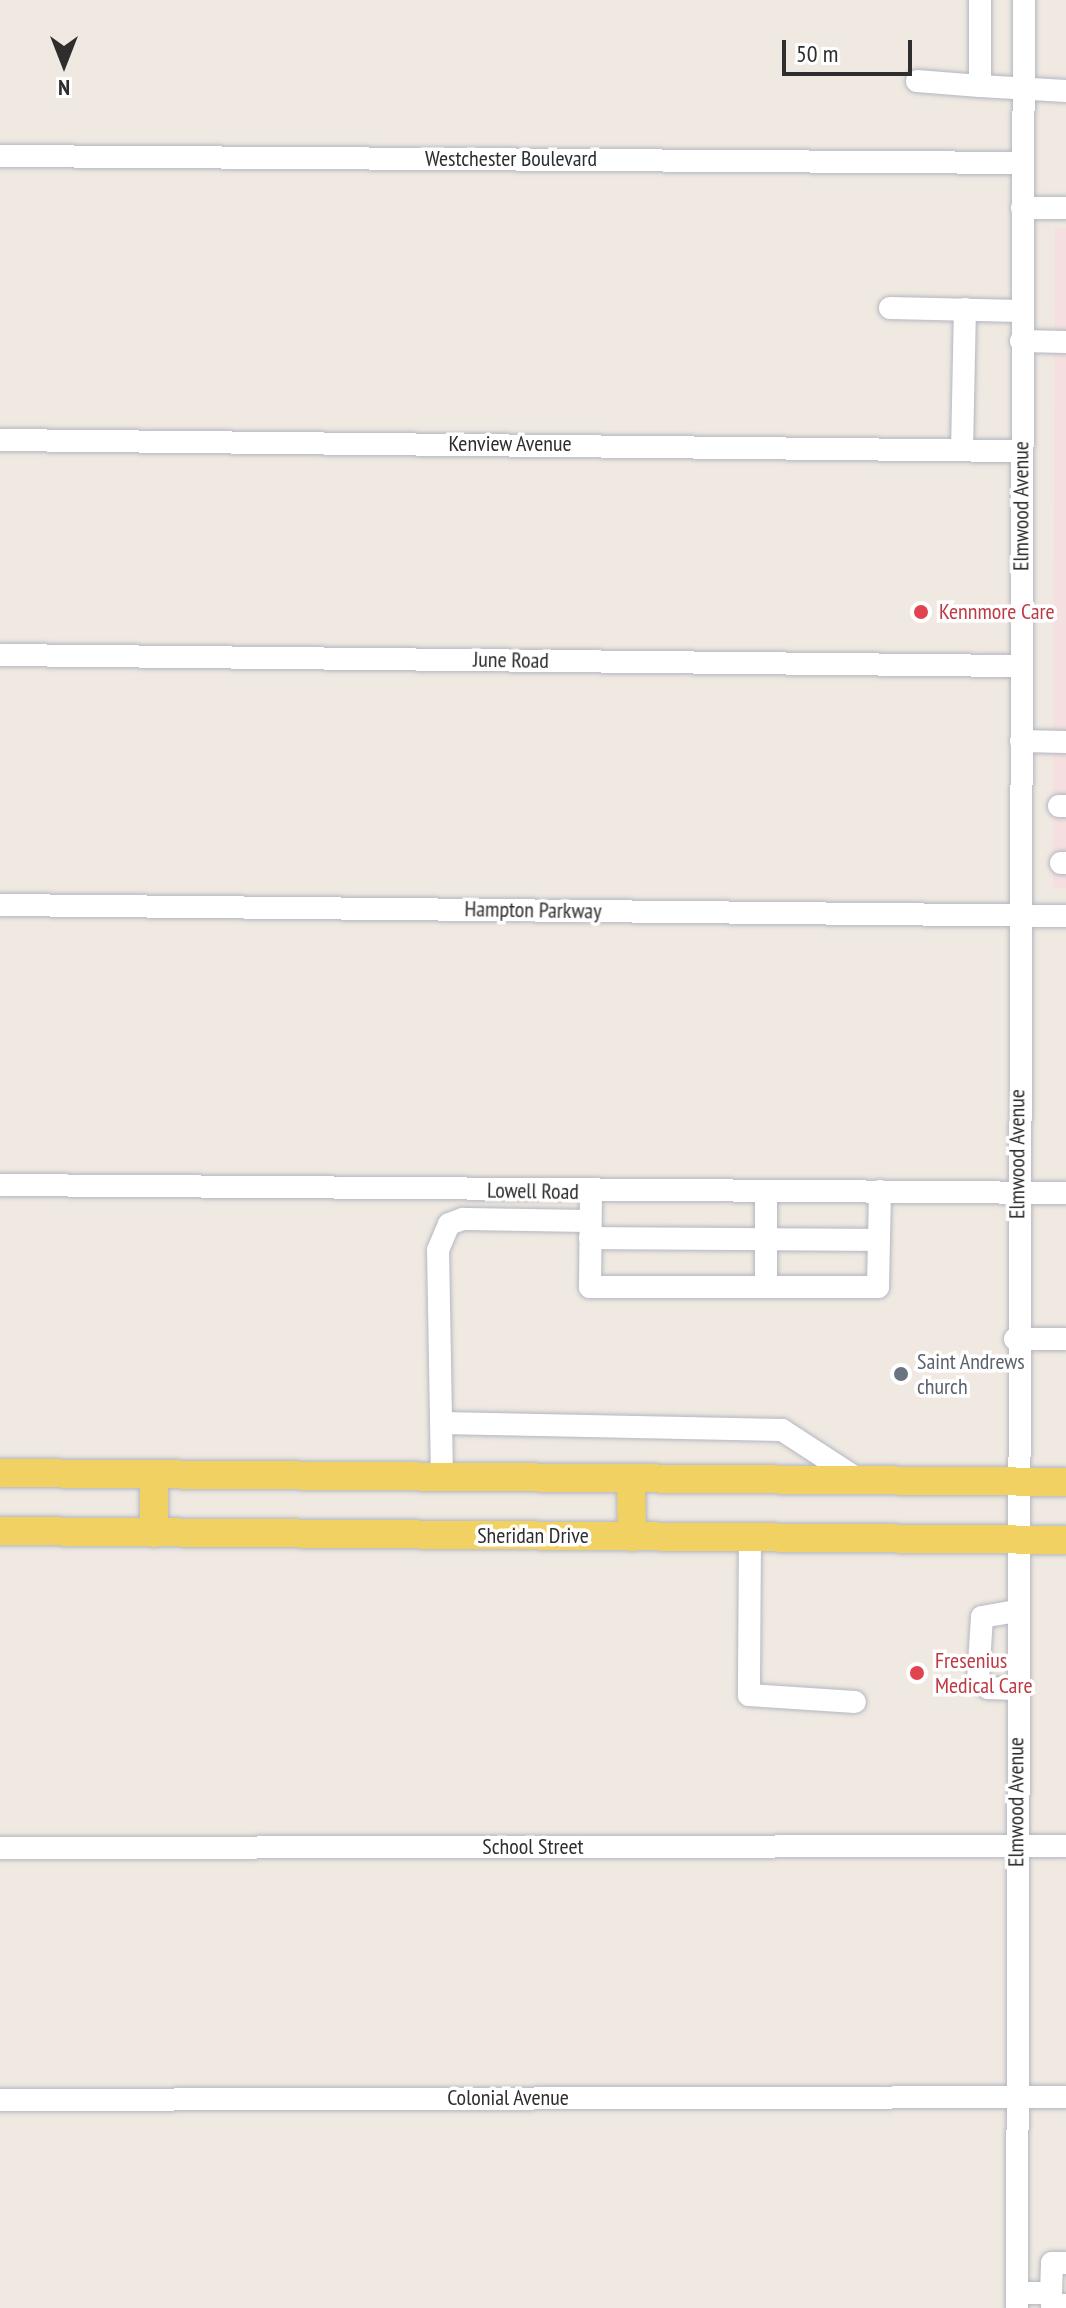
<!DOCTYPE html>
<html>
<head>
<meta charset="utf-8">
<style>
  body { margin:0 }
  #map { position:relative; width:1066px; height:2308px; overflow:hidden; background:#efe9e1; font-family:"PT Sans Narrow",sans-serif }
  div>[style] { position:absolute }
  .medical>* { inset:0; background:#f5dfe0 }
  .roads { filter:drop-shadow(0 0 2px #b4b7c1) drop-shadow(0 0 2px #b4b7c1) }
  .minor>* { height:22px; margin:-11px; padding:0 11px; transform-origin:11px; border-radius:11px; background:#fff }
  .major>* { height:28px; margin:-14px; padding:0 14px; transform-origin:14px; border-radius:14px; background:#f2d163 }
  .dots>* { width:22px; height:22px; translate:-50% -50%; box-sizing:border-box; border:4px solid #fff; border-radius:50% }
  span { translate:-50% -50%; white-space:nowrap; text-align:center; line-height:1.15; -webkit-text-stroke:7px #fff; paint-order:stroke }
  .street-label { font-size:22px; color:#2e2e2e }
  .health-label { font-size:22px; color:#be3a42 }
  .left { translate:0 -50%; text-align:left }
  .worship-label { font-size:22px; color:#5b616d }
  .north { position:absolute; left:24px; top:24px; width:80px; height:80px; -webkit-text-stroke:6px #fff; paint-order:stroke; rotate:180deg; font-size:22px; font-weight:700; line-height:32px; text-align:center; color:#2e2e2e }
  .north::after { content:''; display:block; margin:auto; width:28px; height:36px; background:#2e2e2e; clip-path:polygon(50% 0,100% 100%,50% 72%,0 100%) }
  .scale { position:absolute; left:782px; top:40px; width:130px; height:36px; box-sizing:border-box; border:4px solid #2e2e2e; border-top:0; padding-left:10px; font-size:24px; line-height:28px; white-space:nowrap; color:#2e2e2e; -webkit-text-stroke:6px #fff; paint-order:stroke }
</style>
</head>
<body>
<div id="map">
  <div class="medical">
    <div style="clip-path:polygon(1055px 228px,1066px 228px,1066px 888px,1053px 888px)"></div>
  </div>
  <div class="roads">
    <div class="minor">
      <div style="left:980px;top:0;width:86px;rotate:90deg"></div>
      <div style="left:980px;top:86px;width:86px;rotate:3.3deg"></div>
      <div style="left:917px;top:81px;width:63px;rotate:4.5deg"></div>
      <div style="left:0;top:156px;width:1023px;rotate:0.39deg"></div>
      <div style="left:1022px;top:208px;width:44px"></div>
      <div style="left:890px;top:308px;width:131px;rotate:1.3deg"></div>
      <div style="left:1021px;top:341px;width:45px;rotate:1.3deg"></div>
      <div style="left:0;top:440px;width:1021px;rotate:0.62deg"></div>
      <div style="left:962px;top:450px;width:141px;rotate:-88.8deg"></div>
      <div style="left:0;top:655px;width:1022px;rotate:0.62deg"></div>
      <div style="left:1021px;top:741px;width:45px;rotate:1.3deg"></div>
      <div style="left:1059px;top:806px;width:7px"></div>
      <div style="left:1061px;top:863px;width:5px"></div>
      <div style="left:0;top:905px;width:1066px;rotate:0.59deg"></div>
      <div style="left:0;top:1185px;width:1066px;rotate:0.43deg"></div>
      <div style="left:591px;top:1191px;width:96px;rotate:90.6deg"></div>
      <div style="left:590px;top:1287px;width:288px"></div>
      <div style="left:878px;top:1287px;width:96px;rotate:-88.8deg"></div>
      <div style="left:590px;top:1238px;width:289px;rotate:0.4deg"></div>
      <div style="left:766px;top:1287px;width:96px;rotate:-90deg"></div>
      <div style="left:1015px;top:1339px;width:51px"></div>
      <div style="left:441px;top:1423px;width:341px;rotate:1.2deg"></div>
      <div style="left:782px;top:1430px;width:92px;rotate:33deg"></div>
      <div style="left:442px;top:1477px;width:227px;rotate:-91deg"></div>
      <div style="left:438px;top:1250px;width:28px;rotate:-67deg"></div>
      <div style="left:449px;top:1224px;width:15px;rotate:-20deg"></div>
      <div style="left:463px;top:1219px;width:127px;rotate:0.9deg"></div>
      <div style="left:750px;top:1537px;width:158px;rotate:90.4deg"></div>
      <div style="left:749px;top:1695px;width:106px;rotate:3.8deg"></div>
      <div style="left:1015px;top:1689px;width:27px;rotate:-178deg"></div>
      <div style="left:988px;top:1688px;width:13px;rotate:-141deg"></div>
      <div style="left:978px;top:1680px;width:63px;rotate:-86.4deg"></div>
      <div style="left:982px;top:1617px;width:34px;rotate:-10deg"></div>
      <div style="left:0;top:1848px;width:1066px;rotate:-0.11deg"></div>
      <div style="left:0;top:2100px;width:1066px;rotate:-0.16deg"></div>
      <div style="left:1017px;top:2293px;width:34px"></div>
      <div style="left:1051px;top:2293px;width:12px;rotate:85deg"></div>
      <div style="left:1052px;top:2305px;width:14px"></div>
      <div style="left:1051px;top:2293px;width:30px;rotate:-88deg"></div>
      <div style="left:1052px;top:2263px;width:14px"></div>
      <div style="left:1017px;top:2308px;width:2308px;rotate:-89.83deg"></div>
    </div>
    <div class="major">
      <div style="left:0;top:1473px;width:1066px;rotate:0.48deg"></div>
      <div style="left:154px;top:1474px;width:59px;rotate:90deg"></div>
      <div style="left:631px;top:1478px;width:59px;rotate:89deg"></div>
      <div style="left:0;top:1531px;width:1066px;rotate:0.48deg"></div>
    </div>
  </div>
  <div class="dots">
    <div style="left:921px;top:612px;background:#e0444e"></div>
    <div style="left:901px;top:1374px;background:#6b7280"></div>
    <div style="left:917px;top:1673px;background:#e0444e"></div>
  </div>
  <div class="street-label">
    <span style="left:511px;top:159px">Westchester Boulevard</span>
    <span style="left:510px;top:444px">Kenview Avenue</span>
    <span style="left:1021px;top:506px;rotate:-90deg">Elmwood Avenue</span>
    <span style="left:511px;top:660px;rotate:1deg">June Road</span>
    <span style="left:533px;top:910px;rotate:1deg">Hampton Parkway</span>
    <span style="left:1017px;top:1154px;rotate:-90deg">Elmwood Avenue</span>
    <span style="left:533px;top:1191px;rotate:1deg">Lowell Road</span>
    <span style="left:533px;top:1536px">Sheridan Drive</span>
    <span style="left:1016px;top:1802px;rotate:-90deg">Elmwood Avenue</span>
    <span style="left:533px;top:1847px">School Street</span>
    <span style="left:508px;top:2098px">Colonial Avenue</span>
  </div>
  <div class="health-label">
    <span class="left" style="left:939px;top:612px">Kennmore Care</span>
    <span class="left" style="left:935px;top:1673px">Fresenius<br>Medical Care</span>
  </div>
  <div class="worship-label">
    <span class="left" style="left:917px;top:1374px">Saint Andrews<br>church</span>
  </div>
  <div class="north">N</div>
  <div class="scale">50 m</div>
</div>
</body>
</html>
